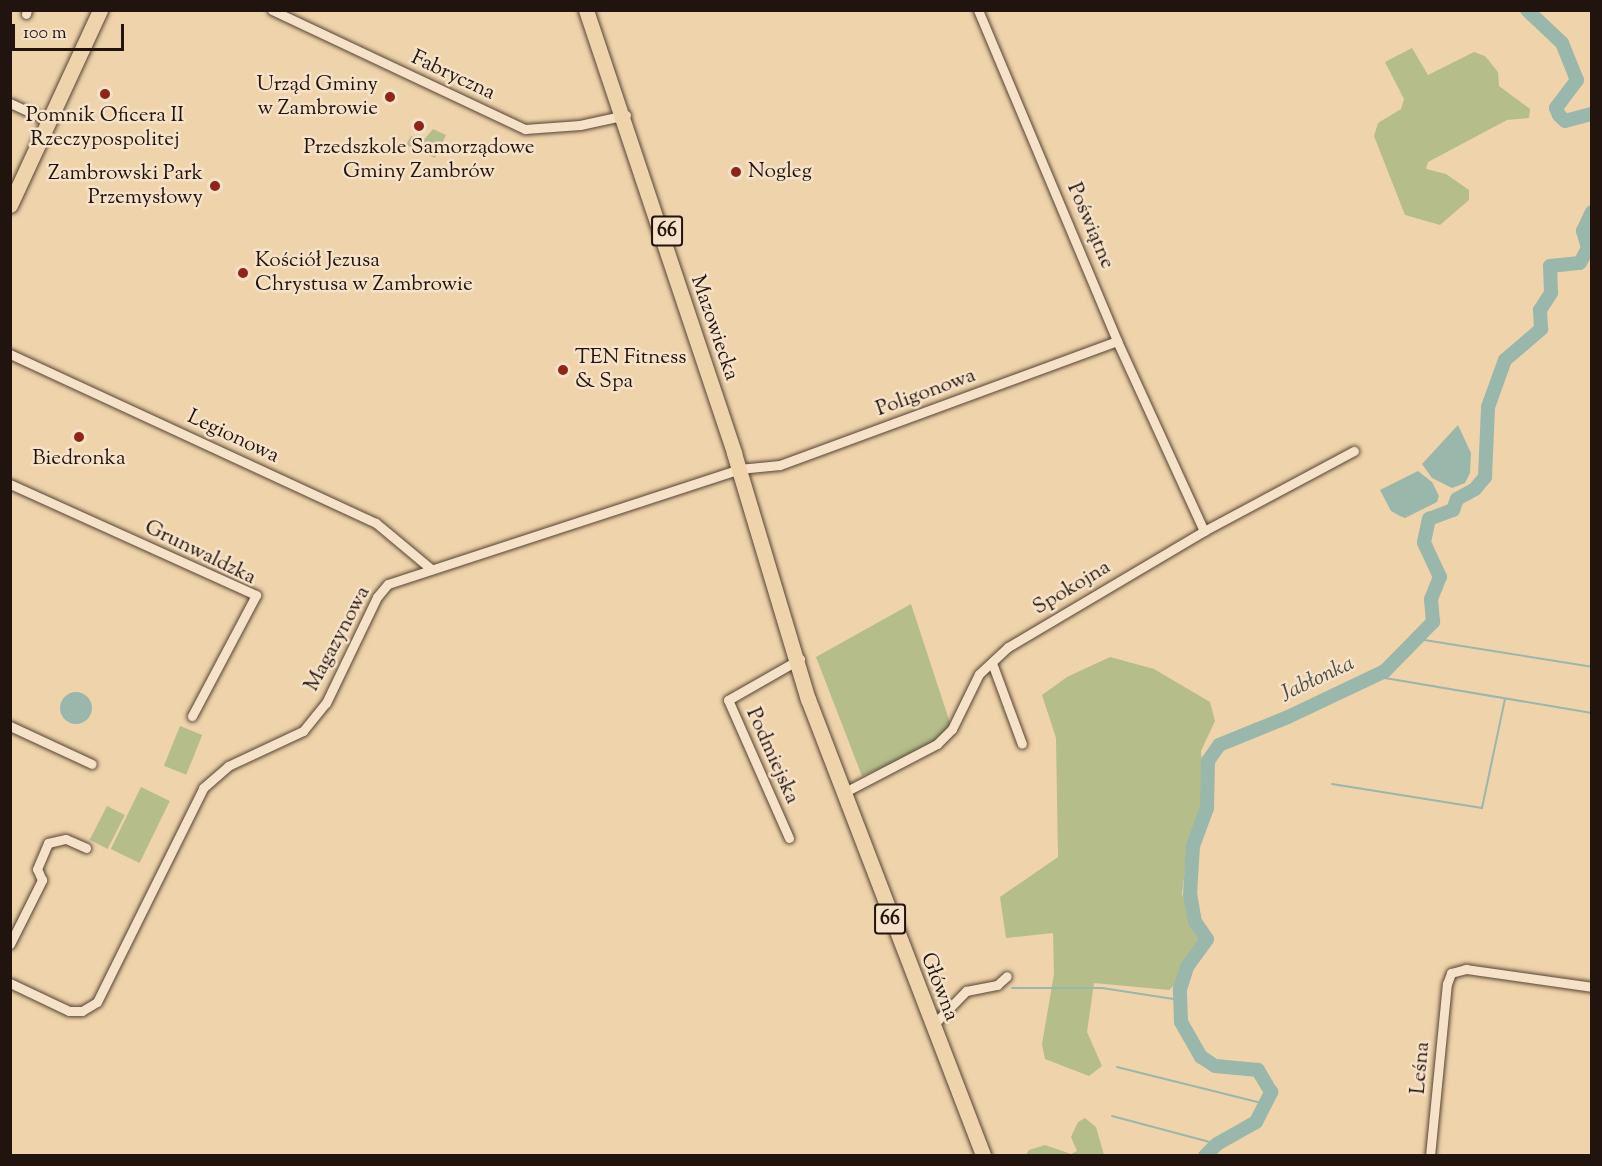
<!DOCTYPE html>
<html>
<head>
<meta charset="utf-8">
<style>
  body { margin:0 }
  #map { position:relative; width:1602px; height:1166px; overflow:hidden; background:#efd3aa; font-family:"Sorts Mill Goudy",serif }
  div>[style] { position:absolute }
  .green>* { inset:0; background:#b5bd8b; transform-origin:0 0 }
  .water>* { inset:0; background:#9ab7ab }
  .round { border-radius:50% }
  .stream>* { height:2px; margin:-1px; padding:0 1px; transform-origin:1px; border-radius:1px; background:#9ab7ab }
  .river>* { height:14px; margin:-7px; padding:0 7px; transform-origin:7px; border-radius:7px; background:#9ab7ab }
  .roads { filter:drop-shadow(0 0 2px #544435) drop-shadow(0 0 2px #544435) }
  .minor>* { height:9px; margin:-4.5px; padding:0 4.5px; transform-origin:4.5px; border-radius:4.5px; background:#f5e2c8 }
  .primary>* { height:15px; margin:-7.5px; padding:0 7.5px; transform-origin:7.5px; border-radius:7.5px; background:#efd3aa }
  .dots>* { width:16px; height:16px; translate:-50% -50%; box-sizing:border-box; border:3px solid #f5e2c8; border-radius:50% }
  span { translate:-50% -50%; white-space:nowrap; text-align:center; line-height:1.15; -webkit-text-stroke:5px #f5e2c8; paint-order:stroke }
  .shield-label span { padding:2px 4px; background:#f5e2c8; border:2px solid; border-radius:4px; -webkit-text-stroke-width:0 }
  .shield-label { font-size:20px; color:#21140e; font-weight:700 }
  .street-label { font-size:21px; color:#21140e }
  .poi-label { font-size:21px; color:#21140e }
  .right { translate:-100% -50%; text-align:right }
  .left { translate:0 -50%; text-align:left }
  .water-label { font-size:22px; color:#4b4d45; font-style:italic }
  .frame { position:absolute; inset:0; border:12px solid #21140e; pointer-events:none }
  .scale { position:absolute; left:12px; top:24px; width:112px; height:27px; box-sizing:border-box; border:3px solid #21140e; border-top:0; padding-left:8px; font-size:18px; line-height:21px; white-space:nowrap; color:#21140e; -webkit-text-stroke:4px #f5e2c8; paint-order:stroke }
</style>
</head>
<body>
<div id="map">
  <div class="green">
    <div style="clip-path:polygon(1412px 48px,1428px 75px,1474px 52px,1485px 56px,1498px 72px,1499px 86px,1530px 109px,1529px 118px,1507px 120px,1428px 162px,1426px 169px,1446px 174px,1469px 190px,1469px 200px,1440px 225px,1405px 215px,1374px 136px,1378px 123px,1401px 109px,1404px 99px,1385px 62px)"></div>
    <div style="clip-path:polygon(433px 129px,446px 135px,435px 158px,406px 145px,411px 136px,423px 141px)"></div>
    <div style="clip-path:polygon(911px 604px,952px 729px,937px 744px,862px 776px,816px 657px)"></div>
    <div style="clip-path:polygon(1110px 657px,1154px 669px,1210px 702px,1215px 721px,1201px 751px,1204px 803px,1187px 853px,1182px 894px,1200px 942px,1182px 964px,1178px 982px,1169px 990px,1094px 983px,1087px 1032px,1102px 1066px,1089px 1076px,1045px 1059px,1042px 1044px,1054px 974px,1053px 933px,1006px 938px,1000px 897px,1058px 857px,1056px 738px,1042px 695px,1067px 677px)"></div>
    <div style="left:180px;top:726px;width:24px;height:43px;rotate:22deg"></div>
    <div style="left:141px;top:787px;width:32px;height:69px;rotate:26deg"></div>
    <div style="left:107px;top:806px;width:20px;height:38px;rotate:27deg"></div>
    <div style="clip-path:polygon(1085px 1118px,1096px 1127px,1104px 1155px,1026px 1155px,1029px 1150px,1045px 1145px,1071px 1154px,1077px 1151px,1071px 1137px,1078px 1122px)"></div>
  </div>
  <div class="water">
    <div style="clip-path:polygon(1458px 425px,1471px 453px,1470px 473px,1465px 483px,1452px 488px,1432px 478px,1422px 464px)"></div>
    <div style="clip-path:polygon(1418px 471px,1432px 482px,1439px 496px,1437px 502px,1405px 518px,1400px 516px,1391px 511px,1380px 490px)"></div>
    <div class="round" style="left:60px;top:692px;width:32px;height:32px"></div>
  </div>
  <div class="stream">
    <div style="left:1418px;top:639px;width:176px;rotate:9.1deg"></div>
    <div style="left:1373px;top:676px;width:222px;rotate:9.6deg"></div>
    <div style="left:1332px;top:784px;width:152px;rotate:9.1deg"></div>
    <div style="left:1482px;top:808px;width:111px;rotate:-78.1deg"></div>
    <div style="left:1012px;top:988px;width:90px"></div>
    <div style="left:1102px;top:988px;width:79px;rotate:8.7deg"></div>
    <div style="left:1117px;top:1067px;width:153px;rotate:14deg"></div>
    <div style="left:1112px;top:1116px;width:109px;rotate:14.9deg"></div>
  </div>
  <div class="river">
    <div style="left:1527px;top:10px;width:48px;rotate:43.3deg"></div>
    <div style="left:1562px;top:43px;width:40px;rotate:68deg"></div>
    <div style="left:1577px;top:80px;width:35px;rotate:127deg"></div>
    <div style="left:1556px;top:108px;width:8px;rotate:67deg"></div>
    <div style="left:1559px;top:115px;width:8px;rotate:45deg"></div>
    <div style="left:1565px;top:121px;width:28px;rotate:-15deg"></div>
    <div style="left:1205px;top:1156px;width:17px;rotate:-45deg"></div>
    <div style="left:1217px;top:1144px;width:45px;rotate:-29.4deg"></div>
    <div style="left:1256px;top:1122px;width:34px;rotate:-63deg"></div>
    <div style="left:1271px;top:1092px;width:26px;rotate:-121deg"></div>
    <div style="left:1258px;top:1070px;width:43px;rotate:-174.7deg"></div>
    <div style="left:1215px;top:1066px;width:17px;rotate:-147deg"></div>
    <div style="left:1201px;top:1057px;width:40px;rotate:-119.7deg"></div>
    <div style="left:1181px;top:1022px;width:33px;rotate:-92deg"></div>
    <div style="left:1180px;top:989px;width:23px;rotate:-72deg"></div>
    <div style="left:1187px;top:967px;width:34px;rotate:-54deg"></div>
    <div style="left:1207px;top:939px;width:21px;rotate:-125deg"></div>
    <div style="left:1195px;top:922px;width:27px;rotate:-100deg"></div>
    <div style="left:1190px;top:895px;width:49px;rotate:-86.5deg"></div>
    <div style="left:1193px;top:846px;width:40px;rotate:-69.8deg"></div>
    <div style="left:1207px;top:808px;width:47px;rotate:-88.8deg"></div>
    <div style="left:1208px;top:761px;width:19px;rotate:-55deg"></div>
    <div style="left:1219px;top:745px;width:74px;rotate:-22.1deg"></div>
    <div style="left:1288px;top:717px;width:107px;rotate:-25.4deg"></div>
    <div style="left:1385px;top:671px;width:69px;rotate:-45.6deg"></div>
    <div style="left:1433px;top:622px;width:23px;rotate:-95deg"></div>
    <div style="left:1431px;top:599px;width:24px;rotate:-68deg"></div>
    <div style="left:1440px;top:577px;width:38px;rotate:-115deg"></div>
    <div style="left:1424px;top:542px;width:24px;rotate:-78deg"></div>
    <div style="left:1429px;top:519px;width:26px;rotate:-21deg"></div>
    <div style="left:1453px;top:510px;width:12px;rotate:-70deg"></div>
    <div style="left:1457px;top:499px;width:21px;rotate:-29deg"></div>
    <div style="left:1475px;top:489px;width:16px;rotate:-50deg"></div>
    <div style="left:1485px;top:477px;width:70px;rotate:-87.5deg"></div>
    <div style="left:1488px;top:407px;width:50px;rotate:-70.1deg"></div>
    <div style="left:1505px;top:360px;width:48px;rotate:-40.7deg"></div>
    <div style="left:1541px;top:329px;width:19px;rotate:-93deg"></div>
    <div style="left:1540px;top:310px;width:20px;rotate:-57deg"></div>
    <div style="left:1551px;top:293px;width:27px;rotate:-92deg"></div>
    <div style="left:1550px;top:266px;width:30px;rotate:-6deg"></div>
    <div style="left:1580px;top:263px;width:17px;rotate:-62deg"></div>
    <div style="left:1588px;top:248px;width:18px;rotate:-106deg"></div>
    <div style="left:1583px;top:231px;width:21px;rotate:-65deg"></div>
  </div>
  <div class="roads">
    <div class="minor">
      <div style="left:272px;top:10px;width:280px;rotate:25.2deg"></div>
      <div style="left:525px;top:129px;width:55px;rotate:-4.2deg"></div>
      <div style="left:580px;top:125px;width:47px;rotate:-12.3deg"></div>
      <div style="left:978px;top:10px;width:359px;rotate:67.2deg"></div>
      <div style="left:1117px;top:341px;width:209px;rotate:65.4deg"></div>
      <div style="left:26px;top:14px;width:4px;rotate:-76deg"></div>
      <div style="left:10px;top:103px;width:43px;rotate:24.8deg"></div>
      <div style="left:10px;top:354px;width:403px;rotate:24.8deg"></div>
      <div style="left:376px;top:523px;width:72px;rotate:39.9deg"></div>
      <div style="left:10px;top:484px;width:270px;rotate:24.3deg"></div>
      <div style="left:256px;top:595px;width:137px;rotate:117.9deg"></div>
      <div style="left:992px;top:663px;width:86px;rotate:69.7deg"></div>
      <div style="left:10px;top:726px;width:90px;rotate:24.9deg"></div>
      <div style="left:843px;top:793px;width:106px;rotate:-27.5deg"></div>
      <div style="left:937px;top:744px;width:21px;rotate:-45deg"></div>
      <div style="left:952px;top:729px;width:61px;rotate:-63.9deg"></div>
      <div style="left:979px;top:674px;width:40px;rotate:-43deg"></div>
      <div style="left:1008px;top:647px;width:228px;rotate:-30.6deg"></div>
      <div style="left:1204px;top:531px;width:170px;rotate:-28.1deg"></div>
      <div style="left:789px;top:838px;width:151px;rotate:-113.8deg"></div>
      <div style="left:728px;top:700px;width:83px;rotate:-29.7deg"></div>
      <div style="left:10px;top:944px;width:72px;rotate:-63.4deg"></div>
      <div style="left:42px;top:880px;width:12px;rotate:-114deg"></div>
      <div style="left:37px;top:869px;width:28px;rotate:-67deg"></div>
      <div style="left:48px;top:843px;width:18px;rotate:-13deg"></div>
      <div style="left:66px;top:839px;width:22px;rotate:24deg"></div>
      <div style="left:10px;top:983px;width:65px;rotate:25.4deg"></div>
      <div style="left:69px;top:1011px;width:13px"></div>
      <div style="left:82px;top:1011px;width:17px;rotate:-31deg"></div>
      <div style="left:97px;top:1002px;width:239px;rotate:-63.6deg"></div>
      <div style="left:203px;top:788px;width:33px;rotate:-41deg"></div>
      <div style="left:228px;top:766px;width:83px;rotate:-25deg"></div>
      <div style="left:303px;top:731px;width:36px;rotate:-51deg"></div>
      <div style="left:326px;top:703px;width:118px;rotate:-64.3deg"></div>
      <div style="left:377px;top:597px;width:17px;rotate:-50deg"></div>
      <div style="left:388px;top:584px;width:369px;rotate:-18.1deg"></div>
      <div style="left:739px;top:469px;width:41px;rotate:-5.6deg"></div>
      <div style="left:780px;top:465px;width:359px;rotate:-20.2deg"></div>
      <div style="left:932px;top:1026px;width:49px;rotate:-45.8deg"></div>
      <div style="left:966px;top:991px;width:32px;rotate:-11deg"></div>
      <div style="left:997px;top:985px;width:13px;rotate:-42deg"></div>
      <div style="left:1430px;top:1156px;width:173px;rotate:-84.4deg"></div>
      <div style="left:1447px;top:984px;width:12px;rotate:-70deg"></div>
      <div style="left:1451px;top:973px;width:16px;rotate:-15deg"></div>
      <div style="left:1466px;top:969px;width:127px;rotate:8.1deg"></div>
    </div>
    <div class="primary">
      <div style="left:586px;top:10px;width:467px;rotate:71.5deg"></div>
      <div style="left:734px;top:453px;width:257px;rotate:73.3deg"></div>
      <div style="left:808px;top:699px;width:489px;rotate:69deg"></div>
      <div style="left:10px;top:205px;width:215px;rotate:-65.2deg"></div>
    </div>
  </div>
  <div class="dots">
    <div style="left:105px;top:94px;background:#8f2418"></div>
    <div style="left:390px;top:97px;background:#8f2418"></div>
    <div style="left:419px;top:126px;background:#8f2418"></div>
    <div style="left:736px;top:172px;background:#8f2418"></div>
    <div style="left:215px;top:186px;background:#8f2418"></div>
    <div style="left:243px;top:273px;background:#8f2418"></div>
    <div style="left:563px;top:370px;background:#8f2418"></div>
    <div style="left:79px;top:437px;background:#8f2418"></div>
  </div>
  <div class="shield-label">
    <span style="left:667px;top:231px">66</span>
    <span style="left:890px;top:919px">66</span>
  </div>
  <div class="street-label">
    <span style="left:453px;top:76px;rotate:25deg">Fabryczna</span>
    <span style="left:1090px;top:226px;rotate:67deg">Poświątne</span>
    <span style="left:714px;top:328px;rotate:71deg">Mazowiecka</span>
    <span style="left:926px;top:393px;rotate:-20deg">Poligonowa</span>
    <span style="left:233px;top:437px;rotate:25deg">Legionowa</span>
    <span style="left:200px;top:553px;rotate:26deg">Grunwaldzka</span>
    <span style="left:1072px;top:588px;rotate:-31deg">Spokojna</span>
    <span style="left:338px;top:639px;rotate:-62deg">Magazynowa</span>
    <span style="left:772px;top:756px;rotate:66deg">Podmiejska</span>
    <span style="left:939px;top:987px;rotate:69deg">Główna</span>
    <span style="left:1421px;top:1068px;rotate:-85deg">Leśna</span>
  </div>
  <div class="poi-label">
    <span class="right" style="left:378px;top:97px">Urząd Gminy<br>w Zambrowie</span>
    <span style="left:105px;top:128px">Pomnik Oficera II<br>Rzeczypospolitej</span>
    <span style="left:419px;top:160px">Przedszkole Samorządowe<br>Gminy Zambrów</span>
    <span class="left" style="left:748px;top:172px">Nogleg</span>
    <span class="right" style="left:203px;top:186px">Zambrowski Park<br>Przemysłowy</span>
    <span class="left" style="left:255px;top:273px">Kościół Jezusa<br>Chrystusa w Zambrowie</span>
    <span class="left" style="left:575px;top:370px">TEN Fitness<br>&amp; Spa</span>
    <span style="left:79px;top:459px">Biedronka</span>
  </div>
  <div class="water-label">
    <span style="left:1318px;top:680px;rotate:-25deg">Jabłonka</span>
  </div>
  <div class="frame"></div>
  <div class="scale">100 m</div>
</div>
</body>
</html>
